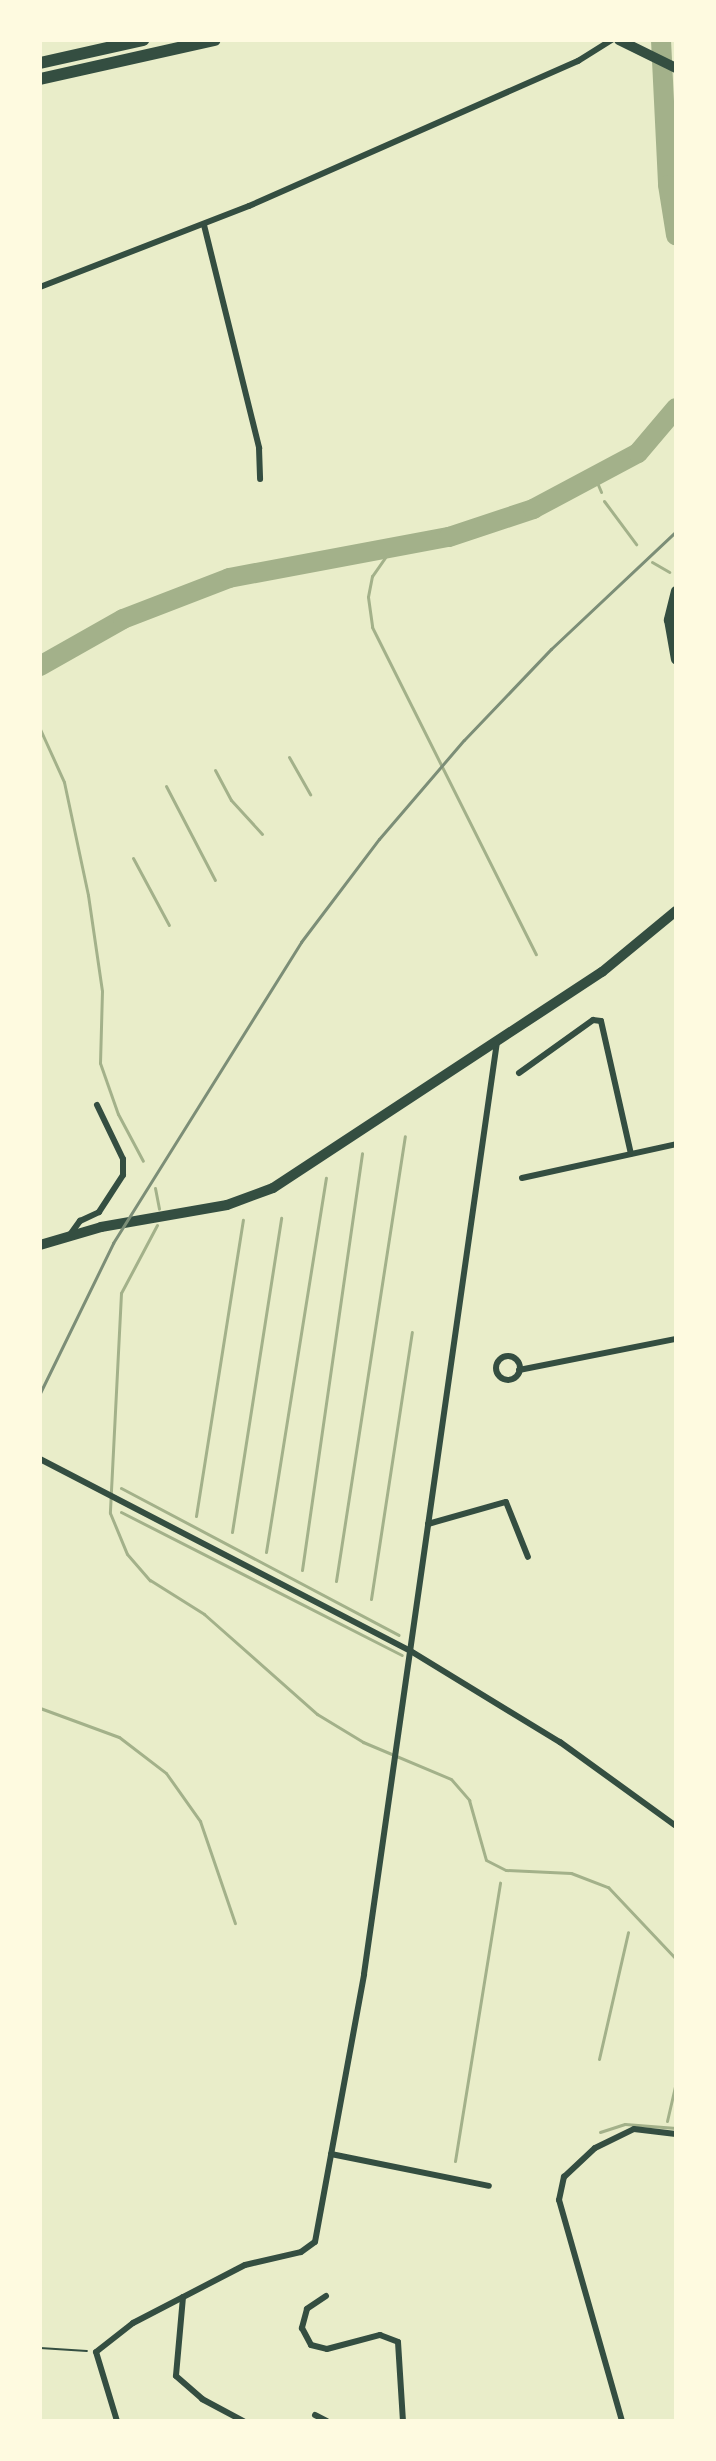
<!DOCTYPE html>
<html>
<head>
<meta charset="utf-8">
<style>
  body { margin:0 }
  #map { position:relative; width:716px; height:2461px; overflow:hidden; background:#e9edc9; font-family:Roboto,sans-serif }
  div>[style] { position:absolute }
  .stream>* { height:3px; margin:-1.5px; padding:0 1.5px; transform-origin:1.5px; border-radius:1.5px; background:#a3b18a }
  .river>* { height:20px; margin:-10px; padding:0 10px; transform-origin:10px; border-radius:10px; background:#a3b18a }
  .path>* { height:2px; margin:-1px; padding:0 1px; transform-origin:1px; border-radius:1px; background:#344e41 }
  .minor>* { height:6px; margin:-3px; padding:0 3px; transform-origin:3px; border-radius:3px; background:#344e41 }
  .minor>.ring { margin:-3px; padding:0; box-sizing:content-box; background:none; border:6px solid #344e41; border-radius:50% }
  .primary>* { height:10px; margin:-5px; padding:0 5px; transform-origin:5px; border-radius:5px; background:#344e41 }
  .motorway>* { height:12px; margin:-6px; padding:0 6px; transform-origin:6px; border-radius:6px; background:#344e41 }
  .rail>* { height:3px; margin:-1.5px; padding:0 1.5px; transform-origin:1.5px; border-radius:1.5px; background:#7c8e77 }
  span { translate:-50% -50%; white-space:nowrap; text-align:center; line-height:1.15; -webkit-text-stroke:7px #fefae0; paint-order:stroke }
  .frame { position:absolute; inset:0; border:42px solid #fefae0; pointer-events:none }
</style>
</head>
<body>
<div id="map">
  <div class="stream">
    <div style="left:596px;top:480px;width:13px;rotate:67deg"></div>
    <div style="left:604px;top:501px;width:54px;rotate:53.3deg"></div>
    <div style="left:391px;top:549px;width:33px;rotate:125deg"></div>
    <div style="left:372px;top:576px;width:21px;rotate:101deg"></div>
    <div style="left:368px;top:597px;width:30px;rotate:82deg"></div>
    <div style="left:372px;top:627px;width:366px;rotate:63.4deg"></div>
    <div style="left:652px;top:562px;width:20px;rotate:30deg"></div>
    <div style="left:40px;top:729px;width:58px;rotate:65.6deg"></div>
    <div style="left:64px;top:782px;width:116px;rotate:78deg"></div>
    <div style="left:88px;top:895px;width:97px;rotate:81.7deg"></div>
    <div style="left:102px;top:991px;width:72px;rotate:91.6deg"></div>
    <div style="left:100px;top:1063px;width:54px;rotate:70.6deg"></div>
    <div style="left:118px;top:1114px;width:53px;rotate:62deg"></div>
    <div style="left:289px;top:757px;width:43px;rotate:60.4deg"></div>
    <div style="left:215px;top:770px;width:34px;rotate:62deg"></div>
    <div style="left:231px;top:800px;width:46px;rotate:47.6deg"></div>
    <div style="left:166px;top:786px;width:106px;rotate:62.5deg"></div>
    <div style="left:133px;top:858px;width:76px;rotate:61.8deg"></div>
    <div style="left:155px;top:1188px;width:21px;rotate:79deg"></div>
    <div style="left:157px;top:1225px;width:77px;rotate:117.9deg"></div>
    <div style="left:121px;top:1293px;width:220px;rotate:92.9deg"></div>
    <div style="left:110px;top:1513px;width:44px;rotate:67.5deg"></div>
    <div style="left:127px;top:1554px;width:35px;rotate:49deg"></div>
    <div style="left:150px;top:1580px;width:64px;rotate:32.2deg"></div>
    <div style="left:204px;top:1614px;width:151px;rotate:41.5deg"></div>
    <div style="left:317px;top:1714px;width:54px;rotate:31.3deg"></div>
    <div style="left:363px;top:1742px;width:95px;rotate:22.8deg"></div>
    <div style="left:451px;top:1779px;width:28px;rotate:49deg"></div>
    <div style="left:469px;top:1800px;width:62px;rotate:74.2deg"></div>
    <div style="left:486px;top:1860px;width:22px;rotate:27deg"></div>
    <div style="left:506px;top:1870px;width:65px;rotate:2.6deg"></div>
    <div style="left:571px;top:1873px;width:40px;rotate:21deg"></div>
    <div style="left:608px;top:1887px;width:99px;rotate:46.6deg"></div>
    <div style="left:121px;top:1488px;width:314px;rotate:27.9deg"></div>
    <div style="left:121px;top:1512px;width:315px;rotate:27deg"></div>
    <div style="left:196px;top:1516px;width:300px;rotate:-81deg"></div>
    <div style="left:232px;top:1532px;width:318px;rotate:-81.1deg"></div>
    <div style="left:266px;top:1552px;width:379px;rotate:-80.9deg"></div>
    <div style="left:302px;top:1570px;width:421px;rotate:-81.8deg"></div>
    <div style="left:336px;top:1581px;width:450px;rotate:-81.2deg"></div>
    <div style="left:371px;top:1599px;width:270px;rotate:-81.3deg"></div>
    <div style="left:40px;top:1708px;width:84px;rotate:20.2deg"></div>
    <div style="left:119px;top:1737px;width:59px;rotate:37.5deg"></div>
    <div style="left:166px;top:1773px;width:59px;rotate:54.7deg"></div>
    <div style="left:200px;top:1821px;width:108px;rotate:71.1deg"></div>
    <div style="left:599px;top:2059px;width:130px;rotate:-77.1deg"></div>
    <div style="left:667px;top:2121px;width:40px;rotate:-77deg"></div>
    <div style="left:600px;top:2132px;width:26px;rotate:-18deg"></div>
    <div style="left:625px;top:2124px;width:51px;rotate:4.5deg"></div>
    <div style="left:455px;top:2161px;width:282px;rotate:-80.8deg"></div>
  </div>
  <div class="river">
    <div style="left:661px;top:40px;width:145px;rotate:87.2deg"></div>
    <div style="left:668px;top:185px;width:51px;rotate:80.9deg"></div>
    <div style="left:40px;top:666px;width:95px;rotate:-29.5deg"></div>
    <div style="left:123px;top:619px;width:114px;rotate:-21.1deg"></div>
    <div style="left:229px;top:578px;width:224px;rotate:-10.6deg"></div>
    <div style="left:449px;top:537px;width:89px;rotate:-18.4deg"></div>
    <div style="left:533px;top:509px;width:119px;rotate:-28.1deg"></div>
    <div style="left:638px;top:453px;width:59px;rotate:-49.8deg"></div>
  </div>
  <div class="path">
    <div style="left:40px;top:2348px;width:47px;rotate:3.7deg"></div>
  </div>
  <div class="minor">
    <div style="left:204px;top:225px;width:230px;rotate:76.1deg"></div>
    <div style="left:259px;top:448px;width:31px;rotate:88deg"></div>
    <div style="left:40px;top:287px;width:224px;rotate:-21.2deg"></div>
    <div style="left:249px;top:206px;width:360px;rotate:-23.8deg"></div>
    <div style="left:578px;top:61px;width:40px;rotate:-32deg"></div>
    <div style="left:519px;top:1073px;width:91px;rotate:-35.6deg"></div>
    <div style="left:593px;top:1020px;width:8px;rotate:7deg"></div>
    <div style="left:601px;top:1021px;width:136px;rotate:77.3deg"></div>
    <div style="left:522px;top:1178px;width:158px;rotate:-12.4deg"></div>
    <div style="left:69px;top:1236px;width:19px;rotate:-54deg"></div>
    <div style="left:80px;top:1221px;width:21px;rotate:-25deg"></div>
    <div style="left:99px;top:1212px;width:44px;rotate:-57deg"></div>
    <div style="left:123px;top:1175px;width:16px;rotate:-90deg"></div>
    <div style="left:123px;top:1159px;width:60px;rotate:-115.7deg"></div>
    <div class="ring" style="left:496px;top:1356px;width:18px;height:18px"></div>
    <div style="left:519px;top:1370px;width:160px;rotate:-11.2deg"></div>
    <div style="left:40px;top:1459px;width:416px;rotate:27.4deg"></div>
    <div style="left:409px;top:1650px;width:177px;rotate:31.4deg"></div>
    <div style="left:560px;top:1742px;width:143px;rotate:35.9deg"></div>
    <div style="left:428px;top:1524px;width:81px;rotate:-15.8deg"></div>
    <div style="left:506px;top:1502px;width:59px;rotate:68.2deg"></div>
    <div style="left:331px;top:2154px;width:161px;rotate:11.4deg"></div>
    <div style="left:326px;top:2296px;width:23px;rotate:146deg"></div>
    <div style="left:307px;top:2309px;width:20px;rotate:105deg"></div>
    <div style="left:302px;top:2328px;width:19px;rotate:62deg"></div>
    <div style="left:311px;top:2345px;width:16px;rotate:14deg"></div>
    <div style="left:327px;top:2349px;width:55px;rotate:-14.8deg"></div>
    <div style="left:380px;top:2335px;width:19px;rotate:21deg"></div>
    <div style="left:398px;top:2342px;width:79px;rotate:86.4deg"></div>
    <div style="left:183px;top:2297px;width:79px;rotate:95.1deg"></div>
    <div style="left:176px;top:2376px;width:35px;rotate:41deg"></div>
    <div style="left:202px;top:2399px;width:47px;rotate:28.2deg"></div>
    <div style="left:315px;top:2415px;width:13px;rotate:27deg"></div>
    <div style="left:117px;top:2421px;width:72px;rotate:-106.9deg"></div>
    <div style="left:96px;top:2352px;width:47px;rotate:-38.1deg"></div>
    <div style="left:133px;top:2323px;width:126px;rotate:-27.4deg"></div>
    <div style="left:245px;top:2265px;width:57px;rotate:-13.1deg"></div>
    <div style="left:301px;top:2252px;width:17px;rotate:-36deg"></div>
    <div style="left:315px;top:2242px;width:272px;rotate:-79.6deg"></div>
    <div style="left:364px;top:1974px;width:941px;rotate:-81.88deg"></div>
    <div style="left:622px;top:2421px;width:230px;rotate:-105.9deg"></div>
    <div style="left:559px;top:2200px;width:24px;rotate:-78deg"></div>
    <div style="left:564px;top:2177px;width:42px;rotate:-43.1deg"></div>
    <div style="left:595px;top:2148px;width:43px;rotate:-26deg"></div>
    <div style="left:634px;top:2129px;width:42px;rotate:6.8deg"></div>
  </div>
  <div class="primary">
    <div style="left:619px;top:40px;width:64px;rotate:26.2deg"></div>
    <div style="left:676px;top:591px;width:30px;rotate:104deg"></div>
    <div style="left:669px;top:620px;width:40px;rotate:80deg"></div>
    <div style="left:40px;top:1245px;width:64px;rotate:-16.4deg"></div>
    <div style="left:101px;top:1227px;width:128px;rotate:-9.9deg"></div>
    <div style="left:227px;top:1205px;width:49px;rotate:-20.3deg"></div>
    <div style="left:273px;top:1188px;width:394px;rotate:-33.3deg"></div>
    <div style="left:602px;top:972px;width:96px;rotate:-39.5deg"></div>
  </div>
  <div class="motorway">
    <div style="left:40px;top:63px;width:106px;rotate:-12.6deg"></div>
    <div style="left:40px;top:79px;width:179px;rotate:-12.6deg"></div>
  </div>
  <div class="rail">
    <div style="left:40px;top:1393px;width:167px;rotate:-64deg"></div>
    <div style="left:113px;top:1243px;width:355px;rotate:-58deg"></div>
    <div style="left:301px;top:942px;width:129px;rotate:-52.9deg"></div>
    <div style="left:379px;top:839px;width:130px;rotate:-49.4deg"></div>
    <div style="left:464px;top:740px;width:126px;rotate:-46.3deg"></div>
    <div style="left:551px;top:649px;width:172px;rotate:-43.3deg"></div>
  </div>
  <div class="frame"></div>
</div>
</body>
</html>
